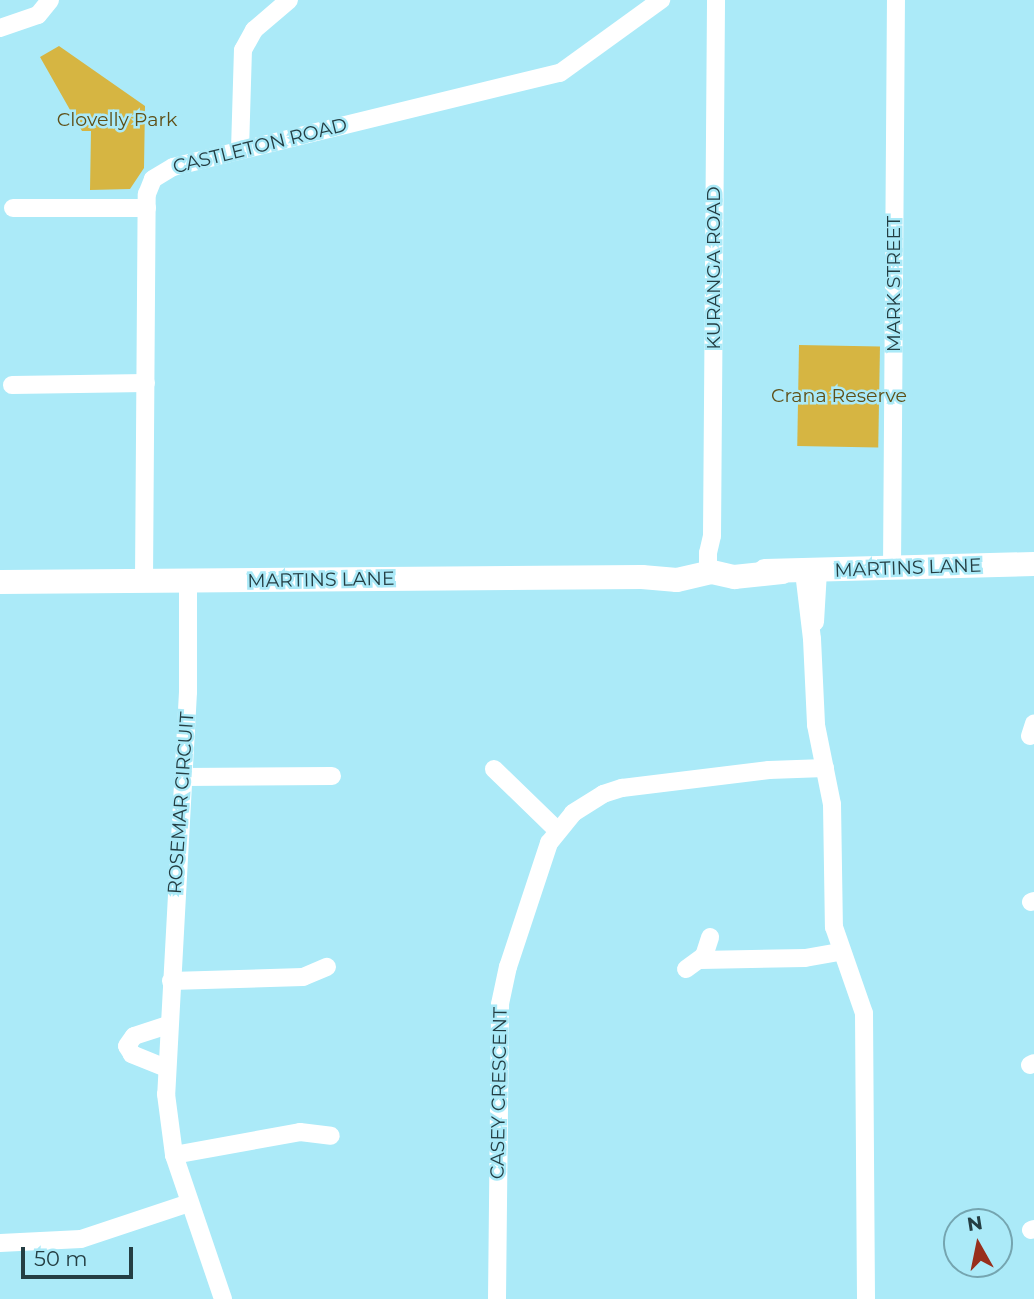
<!DOCTYPE html>
<html>
<head>
<meta charset="utf-8">
<style>
  body { margin:0 }
  #map { position:relative; width:1034px; height:1299px; overflow:hidden; background:#abeaf8; font-family:Montserrat,sans-serif }
  div>[style] { position:absolute }
  .green>* { inset:0; background:#d6b542; transform-origin:0 0 }
  .street>* { height:18px; margin:-9px; padding:0 9px; transform-origin:9px; border-radius:9px; background:#fff }
  .secondary>* { height:24px; margin:-12px; padding:0 12px; transform-origin:12px; border-radius:12px; background:#fff }
  span { translate:-50% -50%; white-space:nowrap; text-align:center; line-height:1.15; -webkit-text-stroke:5px #abeaf8; paint-order:stroke }
  .park-label { font-size:19px; color:#5e4f17 }
  .street-label { font-size:19px; color:#243e43 }
  .north { position:absolute; left:943px; top:1208px; width:70px; height:70px; box-sizing:border-box; background:#abeaf8; border:2px solid #75a5b0; border-radius:50%; rotate:351deg; font-size:19px; font-weight:700; line-height:28px; text-align:center; color:#243e43 }
  .north::after { content:''; display:block; margin:auto; width:24px; height:32px; background:#982f1c; clip-path:polygon(50% 0,100% 100%,50% 72%,0 100%) }
  .scale { position:absolute; left:21px; top:1247px; width:112px; height:32px; box-sizing:border-box; border:4px solid #243e43; border-top:0; padding-left:9px; font-size:21px; line-height:24px; white-space:nowrap; color:#243e43; -webkit-text-stroke:5px #abeaf8; paint-order:stroke }
</style>
</head>
<body>
<div id="map">
  <div class="green">
    <div style="clip-path:polygon(59px 46px,145px 106px,144px 168px,130px 189px,90px 190px,91px 131px,82px 131px,40px 57px)"></div>
    <div style="left:799px;top:345px;width:81px;height:101px;rotate:1deg"></div>
  </div>
  <div class="street">
    <div style="left:0;top:28px;width:40px;rotate:-18.9deg"></div>
    <div style="left:38px;top:15px;width:19px;rotate:-51deg"></div>
    <div style="left:240px;top:150px;width:100px;rotate:-88.3deg"></div>
    <div style="left:243px;top:50px;width:23px;rotate:-61deg"></div>
    <div style="left:254px;top:30px;width:46px;rotate:-40.6deg"></div>
    <div style="left:13px;top:208px;width:134px"></div>
    <div style="left:12px;top:385px;width:134px;rotate:-0.9deg"></div>
    <div style="left:892px;top:569px;width:569px;rotate:-89.6deg"></div>
    <div style="left:712px;top:572px;width:7px;rotate:-124deg"></div>
    <div style="left:708px;top:566px;width:13px;rotate:-90deg"></div>
    <div style="left:708px;top:553px;width:17px;rotate:-77deg"></div>
    <div style="left:712px;top:536px;width:536px;rotate:-89.57deg"></div>
    <div style="left:804px;top:572px;width:67px;rotate:83.2deg"></div>
    <div style="left:812px;top:639px;width:86px;rotate:87.3deg"></div>
    <div style="left:816px;top:725px;width:81px;rotate:78.6deg"></div>
    <div style="left:832px;top:804px;width:123px;rotate:89.1deg"></div>
    <div style="left:834px;top:927px;width:91px;rotate:70.8deg"></div>
    <div style="left:864px;top:1013px;width:286px;rotate:89.6deg"></div>
    <div style="left:144px;top:581px;width:387px;rotate:-89.6deg"></div>
    <div style="left:147px;top:194px;width:16px;rotate:-68deg"></div>
    <div style="left:153px;top:179px;width:23px;rotate:-31deg"></div>
    <div style="left:173px;top:167px;width:398px;rotate:-13.7deg"></div>
    <div style="left:560px;top:73px;width:125px;rotate:-35.9deg"></div>
    <div style="left:188px;top:581px;width:111px;rotate:90deg"></div>
    <div style="left:188px;top:692px;width:403px;rotate:93.1deg"></div>
    <div style="left:166px;top:1094px;width:62px;rotate:82.5deg"></div>
    <div style="left:174px;top:1155px;width:152px;rotate:71.2deg"></div>
    <div style="left:815px;top:622px;width:51px;rotate:-86.6deg"></div>
    <div style="left:1030px;top:736px;width:13px;rotate:-72deg"></div>
    <div style="left:494px;top:769px;width:88px;rotate:44.1deg"></div>
    <div style="left:183px;top:777px;width:149px;rotate:-0.4deg"></div>
    <div style="left:1031px;top:902px;width:3px;rotate:-18deg"></div>
    <div style="left:700px;top:960px;width:105px;rotate:-1.1deg"></div>
    <div style="left:805px;top:958px;width:36px;rotate:-10deg"></div>
    <div style="left:686px;top:969px;width:22px;rotate:-36deg"></div>
    <div style="left:704px;top:956px;width:20px;rotate:-72deg"></div>
    <div style="left:171px;top:981px;width:132px;rotate:-1.7deg"></div>
    <div style="left:303px;top:977px;width:26px;rotate:-23deg"></div>
    <div style="left:1030px;top:1065px;width:4px;rotate:-27deg"></div>
    <div style="left:166px;top:1068px;width:37px;rotate:-158deg"></div>
    <div style="left:132px;top:1054px;width:9px;rotate:-122deg"></div>
    <div style="left:127px;top:1046px;width:12px;rotate:-55deg"></div>
    <div style="left:134px;top:1036px;width:36px;rotate:-18deg"></div>
    <div style="left:174px;top:1155px;width:128px;rotate:-10.3deg"></div>
    <div style="left:300px;top:1132px;width:31px;rotate:7deg"></div>
    <div style="left:1031px;top:1230px;width:3px;rotate:-18deg"></div>
    <div style="left:0;top:1243px;width:81px;rotate:-2.8deg"></div>
    <div style="left:81px;top:1239px;width:114px;rotate:-18.4deg"></div>
    <div style="left:497px;top:1299px;width:295px;rotate:-89.4deg"></div>
    <div style="left:500px;top:1004px;width:38px;rotate:-78deg"></div>
    <div style="left:508px;top:967px;width:131px;rotate:-71.7deg"></div>
    <div style="left:549px;top:843px;width:38px;rotate:-51deg"></div>
    <div style="left:573px;top:813px;width:36px;rotate:-32deg"></div>
    <div style="left:603px;top:794px;width:20px;rotate:-18deg"></div>
    <div style="left:622px;top:788px;width:148px;rotate:-7deg"></div>
    <div style="left:769px;top:770px;width:56px;rotate:-2deg"></div>
  </div>
  <div class="secondary">
    <div style="left:765px;top:571px;width:269px;rotate:-1.5deg"></div>
    <div style="left:0;top:582px;width:642px;rotate:-0.45deg"></div>
    <div style="left:642px;top:577px;width:35px;rotate:5deg"></div>
    <div style="left:677px;top:580px;width:36px;rotate:-13deg"></div>
    <div style="left:712px;top:572px;width:23px;rotate:13deg"></div>
    <div style="left:734px;top:577px;width:48px;rotate:-5.9deg"></div>
  </div>
  <div class="park-label">
    <span style="left:117px;top:120px">Clovelly Park</span>
    <span style="left:839px;top:396px">Crana Reserve</span>
  </div>
  <div class="street-label">
    <span style="left:260px;top:146px;rotate:-14deg">CASTLETON ROAD</span>
    <span style="left:714px;top:268px;rotate:-90deg">KURANGA ROAD</span>
    <span style="left:894px;top:284px;rotate:-90deg">MARK STREET</span>
    <span style="left:908px;top:568px;rotate:-2deg">MARTINS LANE</span>
    <span style="left:321px;top:580px;rotate:-1deg">MARTINS LANE</span>
    <span style="left:181px;top:803px;rotate:-86deg">ROSEMAR CIRCUIT</span>
    <span style="left:499px;top:1093px;rotate:-89deg">CASEY CRESCENT</span>
  </div>
  <div class="north">N</div>
  <div class="scale">50 m</div>
</div>
</body>
</html>
